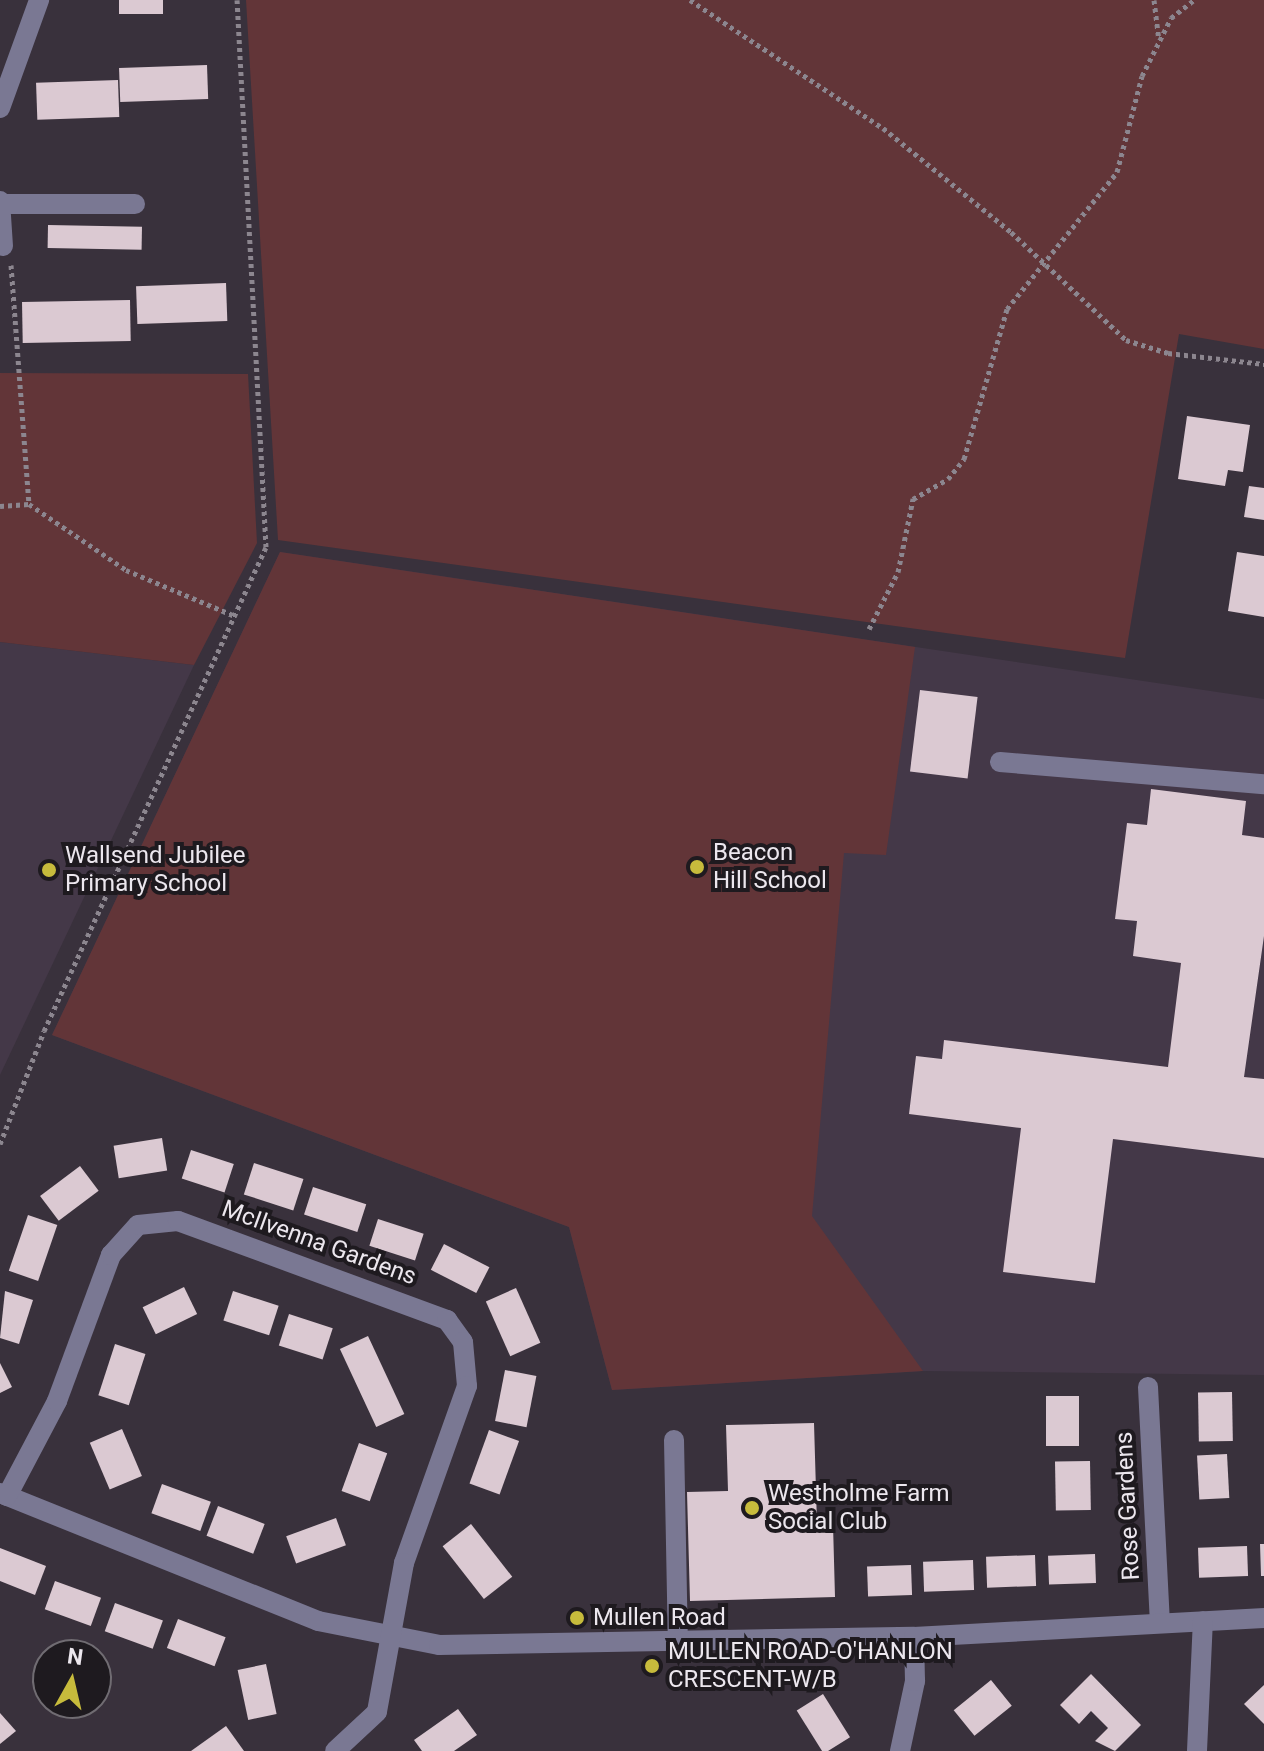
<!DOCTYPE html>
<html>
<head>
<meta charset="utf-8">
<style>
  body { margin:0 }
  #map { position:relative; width:1264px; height:1751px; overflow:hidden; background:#39313c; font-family:Roboto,sans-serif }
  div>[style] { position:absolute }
  .built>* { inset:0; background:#443848 }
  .green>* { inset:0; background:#623538 }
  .building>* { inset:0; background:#dbc9d2; transform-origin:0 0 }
  .path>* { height:5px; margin-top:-2.5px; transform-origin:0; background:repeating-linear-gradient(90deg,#8c868f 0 4px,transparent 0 8px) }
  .minor>* { height:20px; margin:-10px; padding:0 10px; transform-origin:10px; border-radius:10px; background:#7a7893 }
  .dots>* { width:22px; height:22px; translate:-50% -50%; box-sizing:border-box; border:4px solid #1e1a1f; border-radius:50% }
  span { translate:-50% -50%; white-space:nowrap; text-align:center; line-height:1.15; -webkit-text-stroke:8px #1e1a1f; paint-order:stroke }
  .poi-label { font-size:24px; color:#ece7ee }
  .left { translate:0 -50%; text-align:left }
  .street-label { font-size:24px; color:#ece7ee }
  .north { position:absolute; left:32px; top:1639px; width:80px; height:80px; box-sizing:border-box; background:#1e1a1f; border:2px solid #706c72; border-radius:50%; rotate:8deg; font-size:22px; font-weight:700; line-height:32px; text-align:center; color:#ece7ee }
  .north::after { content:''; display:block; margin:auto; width:28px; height:36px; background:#c7bb3c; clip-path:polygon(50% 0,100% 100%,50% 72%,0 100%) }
</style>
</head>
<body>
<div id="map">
  <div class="built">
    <div style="clip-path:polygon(280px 552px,1264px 699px,1264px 1375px,923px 1371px,612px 1390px,569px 1227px,52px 1035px)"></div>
    <div style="clip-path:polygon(0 642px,194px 665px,0 1075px)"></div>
  </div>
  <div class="green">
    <div style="clip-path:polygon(246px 0,1264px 0,1264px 349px,1179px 334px,1125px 658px,278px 540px)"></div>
    <div style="clip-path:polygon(0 373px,248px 374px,257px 543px,194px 665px,0 642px)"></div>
    <div style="clip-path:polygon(280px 552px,915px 647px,886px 855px,844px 853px,812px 1216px,923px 1371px,612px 1390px,569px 1227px,52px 1035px)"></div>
  </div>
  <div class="building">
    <div style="left:119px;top:0;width:44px;height:14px"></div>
    <div style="left:207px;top:65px;width:34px;height:88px;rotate:88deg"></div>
    <div style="left:118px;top:80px;width:37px;height:82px;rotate:88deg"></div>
    <div style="left:48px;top:225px;width:94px;height:23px;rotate:1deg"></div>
    <div style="left:226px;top:283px;width:38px;height:90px;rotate:88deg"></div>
    <div style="left:130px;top:300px;width:41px;height:108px;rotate:89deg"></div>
    <div style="clip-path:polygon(1187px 416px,1250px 425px,1243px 472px,1228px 470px,1225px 486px,1178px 479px)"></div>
    <div style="clip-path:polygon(1249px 486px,1264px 488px,1264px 520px,1244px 517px)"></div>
    <div style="clip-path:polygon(1237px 552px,1264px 556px,1264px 617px,1228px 611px)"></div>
    <div style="left:920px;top:690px;width:58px;height:82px;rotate:7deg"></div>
    <div style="clip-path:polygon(1151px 789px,1246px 801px,1242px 835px,1264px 838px,1264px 936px,1244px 1077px,1264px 1079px,1264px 1158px,1113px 1139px,1095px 1283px,1003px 1272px,1021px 1128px,909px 1114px,916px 1056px,942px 1059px,944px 1040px,1168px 1067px,1181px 963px,1133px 956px,1137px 921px,1115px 919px,1127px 823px,1147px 825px)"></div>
    <div style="left:162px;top:1138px;width:33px;height:49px;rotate:81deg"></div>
    <div style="left:191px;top:1150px;width:45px;height:30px;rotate:18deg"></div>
    <div style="left:254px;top:1163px;width:52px;height:33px;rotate:18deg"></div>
    <div style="left:80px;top:1166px;width:31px;height:50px;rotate:53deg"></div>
    <div style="left:313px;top:1187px;width:56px;height:29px;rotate:18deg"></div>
    <div style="left:28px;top:1215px;width:31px;height:59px;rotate:19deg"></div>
    <div style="left:378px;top:1219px;width:48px;height:28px;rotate:18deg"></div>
    <div style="left:444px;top:1244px;width:51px;height:29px;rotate:27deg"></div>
    <div style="left:184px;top:1287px;width:30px;height:46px;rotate:64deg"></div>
    <div style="left:516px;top:1288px;width:60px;height:33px;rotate:66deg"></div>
    <div style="clip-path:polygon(5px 1291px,33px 1300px,19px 1344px,0 1338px)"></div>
    <div style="left:233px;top:1291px;width:48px;height:31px;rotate:18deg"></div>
    <div style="left:289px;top:1314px;width:46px;height:33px;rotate:18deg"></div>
    <div style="left:368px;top:1336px;width:86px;height:31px;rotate:65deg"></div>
    <div style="left:115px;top:1344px;width:32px;height:54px;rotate:18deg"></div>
    <div style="clip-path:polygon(0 1363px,12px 1387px,0 1393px)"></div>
    <div style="left:505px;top:1370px;width:32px;height:52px;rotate:11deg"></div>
    <div style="left:1232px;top:1392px;width:49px;height:34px;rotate:89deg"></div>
    <div style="left:1046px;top:1396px;width:33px;height:50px"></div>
    <div style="clip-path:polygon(814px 1423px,817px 1524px,833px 1524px,835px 1597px,690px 1601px,687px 1492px,728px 1491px,726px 1425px)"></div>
    <div style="left:122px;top:1429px;width:51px;height:35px;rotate:67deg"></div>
    <div style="left:489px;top:1430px;width:32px;height:57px;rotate:20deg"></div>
    <div style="left:359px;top:1443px;width:30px;height:51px;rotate:20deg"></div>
    <div style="left:1227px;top:1454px;width:44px;height:30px;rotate:87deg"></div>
    <div style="left:1090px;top:1461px;width:49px;height:35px;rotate:89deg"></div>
    <div style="left:162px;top:1484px;width:52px;height:31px;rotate:20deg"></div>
    <div style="left:218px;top:1506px;width:50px;height:32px;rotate:21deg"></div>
    <div style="left:336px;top:1518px;width:29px;height:53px;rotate:70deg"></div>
    <div style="left:471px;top:1524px;width:67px;height:36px;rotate:52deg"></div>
    <div style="clip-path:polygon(1260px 1544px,1264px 1544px,1264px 1576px,1261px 1576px)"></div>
    <div style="left:1247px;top:1546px;width:30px;height:49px;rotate:88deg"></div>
    <div style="clip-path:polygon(0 1548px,46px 1566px,35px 1595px,0 1581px)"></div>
    <div style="left:1095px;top:1554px;width:29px;height:47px;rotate:88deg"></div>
    <div style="left:1035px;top:1555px;width:31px;height:49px;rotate:88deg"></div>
    <div style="left:973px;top:1560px;width:30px;height:50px;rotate:88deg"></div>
    <div style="left:911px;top:1565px;width:30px;height:44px;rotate:88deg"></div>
    <div style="left:55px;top:1581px;width:49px;height:30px;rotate:20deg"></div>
    <div style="left:115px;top:1603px;width:51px;height:30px;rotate:20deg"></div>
    <div style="left:178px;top:1619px;width:51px;height:31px;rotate:21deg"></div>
    <div style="left:266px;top:1664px;width:51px;height:29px;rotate:78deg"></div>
    <div style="clip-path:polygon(1091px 1674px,1141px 1725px,1115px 1751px,1095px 1741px,1108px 1728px,1091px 1711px,1079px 1724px,1060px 1705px)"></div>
    <div style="left:991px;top:1680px;width:33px;height:48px;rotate:51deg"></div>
    <div style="clip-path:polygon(1264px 1685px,1264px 1724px,1244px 1704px)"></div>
    <div style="left:823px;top:1694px;width:51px;height:31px;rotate:58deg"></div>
    <div style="clip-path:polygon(458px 1709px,477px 1735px,454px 1751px,422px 1751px,414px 1740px)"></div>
    <div style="clip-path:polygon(0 1713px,16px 1731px,0 1744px)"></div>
    <div style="clip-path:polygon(226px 1726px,244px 1751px,191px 1751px)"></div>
  </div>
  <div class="path">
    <div style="left:690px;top:0;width:232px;rotate:33.6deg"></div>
    <div style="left:883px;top:128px;width:165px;rotate:39.1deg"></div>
    <div style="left:1011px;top:232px;width:158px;rotate:43.2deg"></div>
    <div style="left:1126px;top:340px;width:44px;rotate:17.2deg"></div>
    <div style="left:1168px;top:353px;width:97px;rotate:6.5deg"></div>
    <div style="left:1154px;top:0;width:38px;rotate:83deg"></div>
    <div style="left:11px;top:265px;width:240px;rotate:85.7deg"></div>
    <div style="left:0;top:506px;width:29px;rotate:-4deg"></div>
    <div style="left:29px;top:504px;width:117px;rotate:34.2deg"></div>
    <div style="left:126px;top:570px;width:118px;rotate:22.9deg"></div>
    <div style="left:869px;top:629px;width:64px;rotate:-63deg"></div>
    <div style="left:898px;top:572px;width:75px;rotate:-78.4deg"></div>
    <div style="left:913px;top:499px;width:40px;rotate:-29.7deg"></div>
    <div style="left:948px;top:479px;width:26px;rotate:-51deg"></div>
    <div style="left:964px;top:459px;width:156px;rotate:-74deg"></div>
    <div style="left:1007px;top:309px;width:176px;rotate:-51.2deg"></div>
    <div style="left:1117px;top:172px;width:99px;rotate:-75.4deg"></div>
    <div style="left:1142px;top:76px;width:65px;rotate:-63.4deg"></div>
    <div style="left:1171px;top:18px;width:29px;rotate:-38deg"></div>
    <div style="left:0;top:1144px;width:121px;rotate:-68.7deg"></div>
    <div style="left:44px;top:1031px;width:532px;rotate:-65.36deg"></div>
    <div style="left:266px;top:547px;width:548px;rotate:-93.03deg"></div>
  </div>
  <div class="minor">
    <div style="left:0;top:108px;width:115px;rotate:-70.1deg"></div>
    <div style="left:0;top:201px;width:45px;rotate:86.2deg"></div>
    <div style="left:0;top:204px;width:135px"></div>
    <div style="left:1000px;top:762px;width:265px;rotate:4.8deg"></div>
    <div style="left:1148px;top:1387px;width:236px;rotate:87.1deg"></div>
    <div style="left:674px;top:1440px;width:204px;rotate:88.9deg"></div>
    <div style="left:0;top:1493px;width:343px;rotate:21.9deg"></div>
    <div style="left:318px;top:1621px;width:123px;rotate:11.2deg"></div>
    <div style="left:439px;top:1645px;width:475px;rotate:-1deg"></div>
    <div style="left:914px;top:1637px;width:351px;rotate:-3.1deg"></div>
    <div style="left:7px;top:1496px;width:107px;rotate:-62.2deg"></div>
    <div style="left:57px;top:1401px;width:156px;rotate:-69.7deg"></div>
    <div style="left:111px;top:1255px;width:40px;rotate:-48deg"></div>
    <div style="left:138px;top:1225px;width:40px;rotate:-5.7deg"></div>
    <div style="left:178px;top:1221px;width:287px;rotate:20.2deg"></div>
    <div style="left:447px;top:1320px;width:27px;rotate:54deg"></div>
    <div style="left:463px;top:1342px;width:44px;rotate:84.8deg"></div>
    <div style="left:467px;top:1386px;width:188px;rotate:109.6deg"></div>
    <div style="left:404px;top:1563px;width:151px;rotate:100.3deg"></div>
    <div style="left:377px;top:1712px;width:57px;rotate:137.1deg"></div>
    <div style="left:900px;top:1751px;width:72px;rotate:-77.9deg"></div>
    <div style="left:915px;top:1681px;width:44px;rotate:-91.3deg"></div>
    <div style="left:1197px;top:1751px;width:130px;rotate:-87.4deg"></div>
  </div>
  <div class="dots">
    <div style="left:697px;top:867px;background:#c7bb3c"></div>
    <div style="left:49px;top:870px;background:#c7bb3c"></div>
    <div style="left:752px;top:1508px;background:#c7bb3c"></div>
    <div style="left:577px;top:1618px;background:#c7bb3c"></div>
    <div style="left:652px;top:1666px;background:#c7bb3c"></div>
  </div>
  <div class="poi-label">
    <span class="left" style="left:713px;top:867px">Beacon<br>Hill School</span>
    <span class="left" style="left:65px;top:870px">Wallsend Jubilee<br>Primary School</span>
    <span class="left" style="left:768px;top:1508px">Westholme Farm<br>Social Club</span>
    <span class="left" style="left:593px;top:1618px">Mullen Road</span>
    <span class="left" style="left:668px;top:1666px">MULLEN ROAD-O'HANLON<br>CRESCENT-W/B</span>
  </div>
  <div class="street-label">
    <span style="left:319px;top:1243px;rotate:20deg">McIlvenna Gardens</span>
    <span style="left:1128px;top:1506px;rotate:-93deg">Rose Gardens</span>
  </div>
  <div class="north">N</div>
</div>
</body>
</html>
